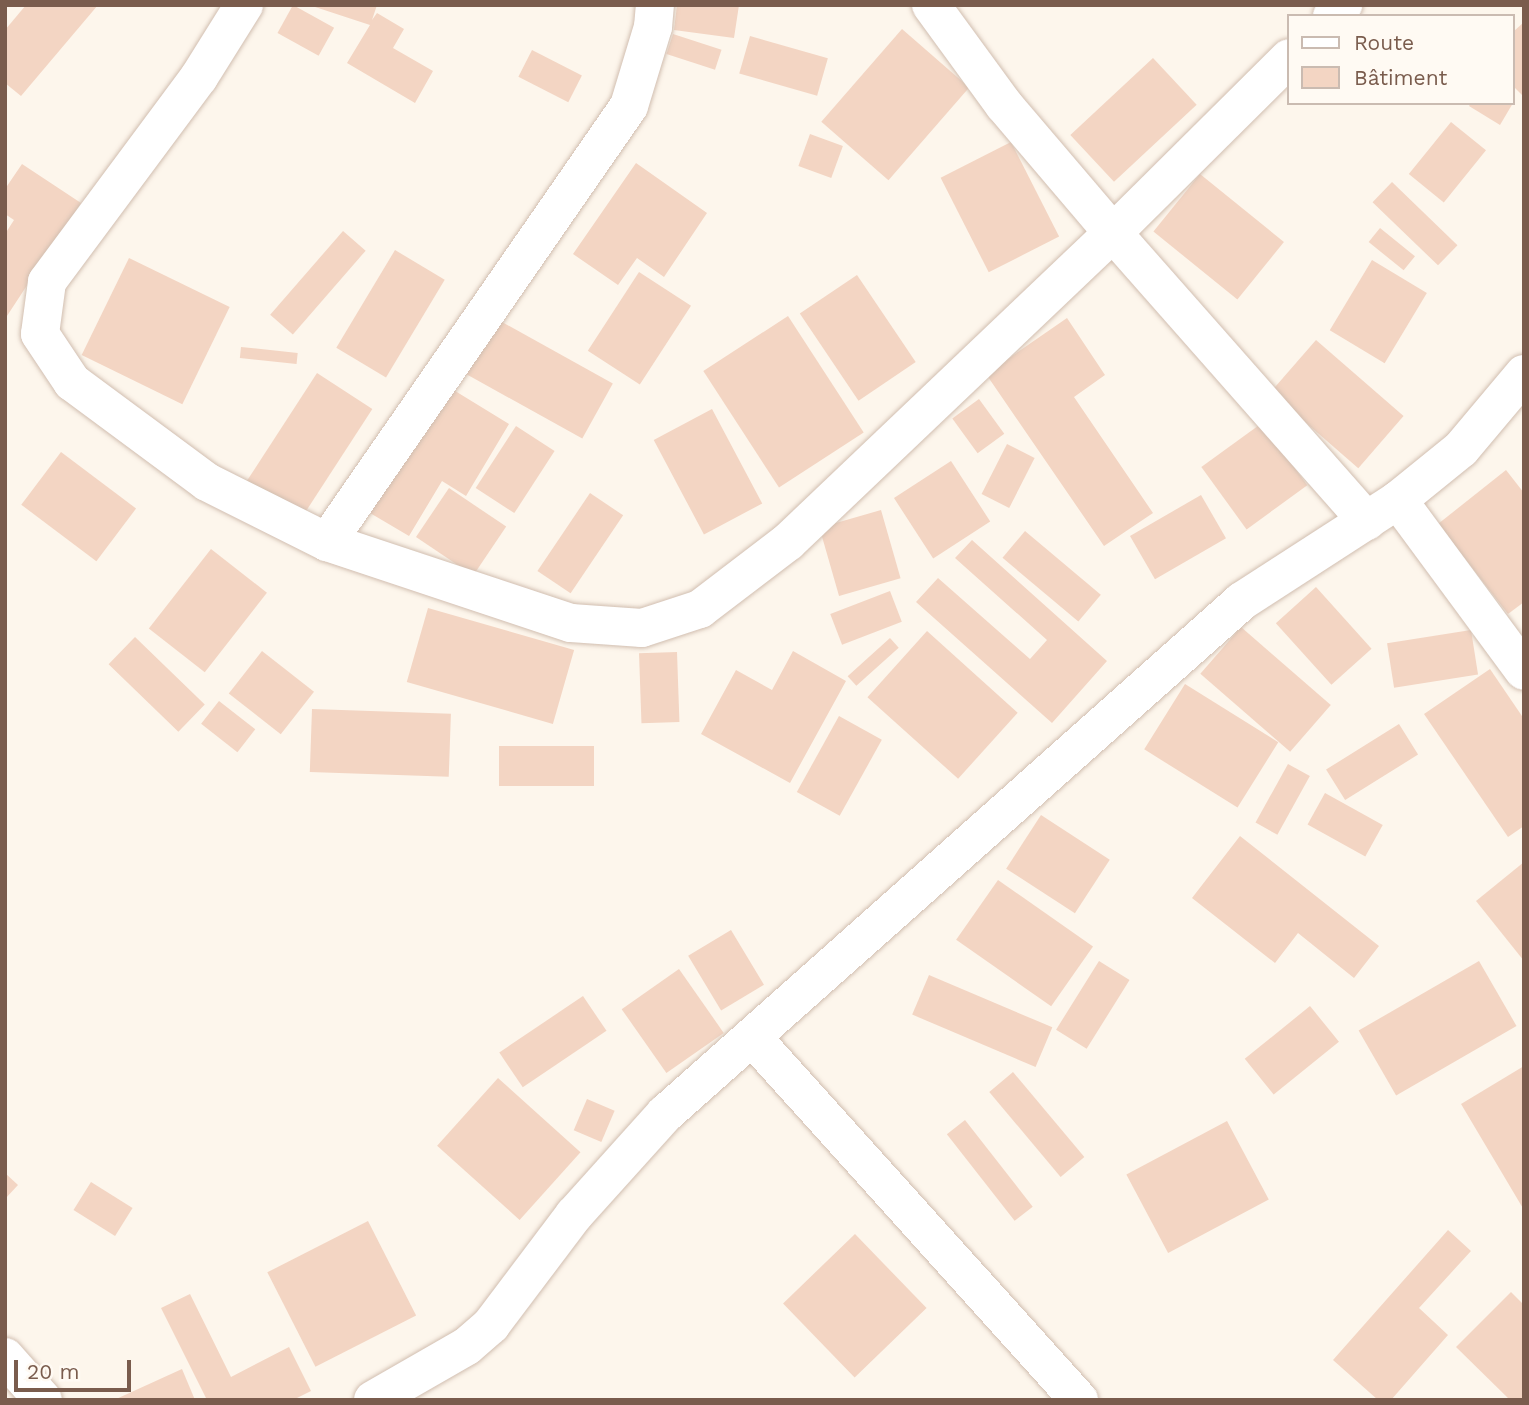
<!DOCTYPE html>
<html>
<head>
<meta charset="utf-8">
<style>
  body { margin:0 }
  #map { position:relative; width:1529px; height:1405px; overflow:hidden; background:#fdf6ec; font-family:"Work Sans",sans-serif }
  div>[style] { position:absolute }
  .building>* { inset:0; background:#f3d5c3; transform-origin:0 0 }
  .roads { filter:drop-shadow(0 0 2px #d1beb0) drop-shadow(0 0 2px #d1beb0) }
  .street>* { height:38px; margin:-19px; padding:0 19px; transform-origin:19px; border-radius:19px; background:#fff }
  span { translate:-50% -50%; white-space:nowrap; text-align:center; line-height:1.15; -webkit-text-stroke:5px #fffaf3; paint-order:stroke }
  .frame { position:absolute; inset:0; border:7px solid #7a5c4d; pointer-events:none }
  .legend { position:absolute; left:1287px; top:14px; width:228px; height:91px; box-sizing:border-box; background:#fffaf3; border:2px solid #cabbb1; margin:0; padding:9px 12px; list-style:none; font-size:21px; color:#7a5c4d }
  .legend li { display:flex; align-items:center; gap:14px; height:35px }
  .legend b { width:35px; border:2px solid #cabbb1 }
  .scale { position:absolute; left:14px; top:1360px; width:117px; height:32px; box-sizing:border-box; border:4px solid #7a5c4d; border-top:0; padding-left:9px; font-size:21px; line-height:24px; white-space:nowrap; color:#7a5c4d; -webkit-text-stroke:5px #fffaf3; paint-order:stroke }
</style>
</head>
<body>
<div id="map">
  <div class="building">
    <div style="clip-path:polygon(26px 5px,98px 5px,21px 96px,5px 83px,5px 30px)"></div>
    <div style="left:293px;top:5px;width:47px;height:32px;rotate:29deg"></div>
    <div style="clip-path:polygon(309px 5px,377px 5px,372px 20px,377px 13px,404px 29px,393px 48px,433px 71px,415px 103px,347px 63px,370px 25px)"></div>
    <div style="clip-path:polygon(677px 5px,739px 5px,734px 38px,674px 30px)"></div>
    <div style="clip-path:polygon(1524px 22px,1524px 97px,1513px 86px,1513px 32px)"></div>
    <div style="left:902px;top:29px;width:89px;height:123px;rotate:41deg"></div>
    <div style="left:673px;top:34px;width:51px;height:21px;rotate:18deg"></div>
    <div style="left:750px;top:36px;width:81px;height:39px;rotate:16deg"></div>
    <div style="left:532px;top:50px;width:56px;height:30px;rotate:27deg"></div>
    <div style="left:1153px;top:58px;width:64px;height:113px;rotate:47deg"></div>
    <div style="clip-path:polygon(1471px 103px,1513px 103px,1500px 125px,1469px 106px)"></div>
    <div style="left:1451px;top:122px;width:45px;height:67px;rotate:39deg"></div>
    <div style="left:810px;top:134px;width:35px;height:34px;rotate:20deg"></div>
    <div style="left:1011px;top:142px;width:106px;height:79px;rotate:63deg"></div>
    <div style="clip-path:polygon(636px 163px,707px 213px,664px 277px,637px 258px,618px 285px,573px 254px)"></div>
    <div style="clip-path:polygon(22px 164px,81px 203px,5px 319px,5px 234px,14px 220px,5px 214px,5px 189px)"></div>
    <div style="left:1200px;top:174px;width:108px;height:74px;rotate:39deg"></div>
    <div style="left:1392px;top:182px;width:91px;height:28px;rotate:44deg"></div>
    <div style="left:1380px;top:228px;width:45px;height:18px;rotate:39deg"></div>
    <div style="left:343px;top:231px;width:30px;height:111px;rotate:41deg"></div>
    <div style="left:395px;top:250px;width:58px;height:114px;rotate:31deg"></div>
    <div style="left:129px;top:258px;width:112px;height:108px;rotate:26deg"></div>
    <div style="left:1372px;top:260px;width:64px;height:82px;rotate:31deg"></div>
    <div style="left:639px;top:272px;width:62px;height:94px;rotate:33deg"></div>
    <div style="left:857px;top:275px;width:105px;height:69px;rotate:56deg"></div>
    <div style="left:788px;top:316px;width:139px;height:101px;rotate:57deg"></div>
    <div style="left:493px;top:317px;width:137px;height:63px;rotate:29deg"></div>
    <div style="clip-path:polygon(1067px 318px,1105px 375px,1074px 397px,1153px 513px,1104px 546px,986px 374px)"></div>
    <div style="left:1316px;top:340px;width:116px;height:69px;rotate:41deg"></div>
    <div style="left:241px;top:347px;width:57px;height:11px;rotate:6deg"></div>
    <div style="left:317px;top:373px;width:66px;height:131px;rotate:33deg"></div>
    <div style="clip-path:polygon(447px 386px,509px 424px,466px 496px,442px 481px,409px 536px,370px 513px)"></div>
    <div style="left:979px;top:399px;width:43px;height:33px;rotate:54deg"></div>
    <div style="left:712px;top:409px;width:107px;height:66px;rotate:62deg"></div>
    <div style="left:1262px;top:423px;width:77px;height:75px;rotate:54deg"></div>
    <div style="left:516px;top:426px;width:46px;height:74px;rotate:33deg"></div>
    <div style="left:1007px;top:444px;width:31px;height:56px;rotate:27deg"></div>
    <div style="left:61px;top:452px;width:94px;height:66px;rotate:37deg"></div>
    <div style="left:951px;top:461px;width:72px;height:68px;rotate:57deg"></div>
    <div style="clip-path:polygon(1506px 470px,1524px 493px,1524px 602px,1508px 614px,1438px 524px)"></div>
    <div style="left:449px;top:488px;width:69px;height:59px;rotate:34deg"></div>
    <div style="left:590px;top:493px;width:40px;height:94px;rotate:34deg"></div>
    <div style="left:1201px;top:495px;width:50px;height:82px;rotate:60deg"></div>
    <div style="left:881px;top:510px;width:71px;height:64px;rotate:74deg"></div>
    <div style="left:1025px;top:531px;width:99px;height:35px;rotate:40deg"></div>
    <div style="clip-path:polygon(972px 540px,1107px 661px,1052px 723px,916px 602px,938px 578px,1030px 659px,1047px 640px,955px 558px)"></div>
    <div style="left:211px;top:549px;width:71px;height:101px;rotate:38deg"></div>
    <div style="left:1316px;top:587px;width:83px;height:54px;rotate:48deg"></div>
    <div style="left:890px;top:591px;width:33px;height:64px;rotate:69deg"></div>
    <div style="left:428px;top:608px;width:152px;height:77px;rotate:16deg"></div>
    <div style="left:1241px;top:627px;width:119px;height:62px;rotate:41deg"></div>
    <div style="left:1471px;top:630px;width:45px;height:85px;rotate:81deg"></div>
    <div style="left:927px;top:631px;width:122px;height:89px;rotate:42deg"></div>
    <div style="left:135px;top:637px;width:97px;height:38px;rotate:44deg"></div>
    <div style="left:890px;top:638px;width:13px;height:57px;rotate:48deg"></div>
    <div style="left:262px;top:651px;width:66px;height:54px;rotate:38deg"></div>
    <div style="clip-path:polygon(793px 651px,846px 681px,790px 783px,701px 734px,736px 670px,772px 690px)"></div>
    <div style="left:677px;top:652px;width:70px;height:38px;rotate:88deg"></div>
    <div style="clip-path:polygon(1490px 669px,1524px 719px,1524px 826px,1508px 837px,1424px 714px)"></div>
    <div style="left:1185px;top:684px;width:110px;height:77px;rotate:32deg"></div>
    <div style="left:219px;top:701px;width:46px;height:29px;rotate:38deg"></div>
    <div style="left:312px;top:709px;width:139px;height:63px;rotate:2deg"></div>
    <div style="left:839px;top:716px;width:49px;height:87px;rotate:29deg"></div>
    <div style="left:1399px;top:724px;width:36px;height:86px;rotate:58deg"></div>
    <div style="left:594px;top:746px;width:40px;height:95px;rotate:90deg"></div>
    <div style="left:1288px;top:764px;width:25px;height:67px;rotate:29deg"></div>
    <div style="left:1325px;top:793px;width:66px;height:36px;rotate:29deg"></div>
    <div style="left:1041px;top:815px;width:82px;height:64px;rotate:33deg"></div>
    <div style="clip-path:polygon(1240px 836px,1379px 946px,1354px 978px,1298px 933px,1275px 963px,1192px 898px)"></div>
    <div style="clip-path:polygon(1524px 862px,1524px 961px,1476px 901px)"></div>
    <div style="left:998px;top:880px;width:116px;height:73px;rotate:35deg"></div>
    <div style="left:731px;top:930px;width:64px;height:50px;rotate:59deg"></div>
    <div style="left:1099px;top:961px;width:36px;height:81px;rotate:32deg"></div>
    <div style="left:1479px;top:961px;width:75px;height:139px;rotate:60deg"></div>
    <div style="left:679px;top:969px;width:78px;height:70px;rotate:55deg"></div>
    <div style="left:929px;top:975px;width:134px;height:43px;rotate:23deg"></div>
    <div style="left:583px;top:996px;width:42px;height:101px;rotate:56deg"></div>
    <div style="left:1310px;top:1006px;width:46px;height:84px;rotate:51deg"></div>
    <div style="clip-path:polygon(1524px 1066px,1524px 1210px,1461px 1104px)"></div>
    <div style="left:1013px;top:1072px;width:111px;height:31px;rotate:50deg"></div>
    <div style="left:498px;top:1078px;width:111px;height:91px;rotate:42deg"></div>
    <div style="left:587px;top:1099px;width:30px;height:34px;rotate:23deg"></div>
    <div style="left:965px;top:1120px;width:110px;height:23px;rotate:52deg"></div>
    <div style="left:1227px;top:1121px;width:89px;height:114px;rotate:62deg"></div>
    <div style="clip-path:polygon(5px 1173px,18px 1185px,5px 1199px)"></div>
    <div style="left:91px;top:1182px;width:49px;height:33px;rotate:32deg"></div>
    <div style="left:368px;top:1221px;width:106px;height:113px;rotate:63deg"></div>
    <div style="clip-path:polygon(1448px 1230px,1471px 1251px,1419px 1308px,1448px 1335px,1391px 1400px,1378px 1400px,1333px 1360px)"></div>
    <div style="left:855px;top:1234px;width:103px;height:100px;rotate:46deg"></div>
    <div style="clip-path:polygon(1511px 1292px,1524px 1305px,1524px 1400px,1510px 1400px,1456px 1347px)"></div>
    <div style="clip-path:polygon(190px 1294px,231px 1377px,289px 1347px,311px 1391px,293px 1400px,207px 1400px,161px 1308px)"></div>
    <div style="clip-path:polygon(182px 1369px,195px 1400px,114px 1400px)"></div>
  </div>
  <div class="roads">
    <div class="street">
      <div style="left:244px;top:5px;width:85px;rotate:122deg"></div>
      <div style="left:199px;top:77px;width:255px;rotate:126.6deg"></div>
      <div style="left:47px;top:282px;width:52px;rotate:97.7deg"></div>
      <div style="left:40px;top:334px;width:58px;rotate:56.3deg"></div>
      <div style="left:72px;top:382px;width:168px;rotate:36.5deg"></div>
      <div style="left:207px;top:482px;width:134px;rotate:26.6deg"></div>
      <div style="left:327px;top:542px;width:257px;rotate:18.4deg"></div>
      <div style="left:571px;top:623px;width:71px;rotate:4deg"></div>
      <div style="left:642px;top:628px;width:61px;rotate:-18.1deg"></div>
      <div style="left:700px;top:609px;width:111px;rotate:-37.3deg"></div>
      <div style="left:788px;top:542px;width:448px;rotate:-43.6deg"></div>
      <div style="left:1113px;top:233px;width:248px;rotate:-44.8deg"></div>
      <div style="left:931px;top:5px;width:124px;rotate:53.9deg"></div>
      <div style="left:1004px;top:105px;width:168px;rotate:49.6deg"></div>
      <div style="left:1113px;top:233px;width:384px;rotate:48.6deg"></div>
      <div style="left:1332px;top:16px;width:16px;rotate:-45deg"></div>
      <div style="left:1398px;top:500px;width:212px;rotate:53.6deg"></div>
      <div style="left:327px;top:542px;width:530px;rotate:-55.29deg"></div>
      <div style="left:629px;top:106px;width:83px;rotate:-73.1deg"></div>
      <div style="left:653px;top:27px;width:22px;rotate:-85deg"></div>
      <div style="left:752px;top:1037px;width:489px;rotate:48deg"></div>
      <div style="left:5px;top:1357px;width:57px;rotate:48.5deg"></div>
      <div style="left:373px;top:1400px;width:108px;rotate:-29.9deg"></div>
      <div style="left:467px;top:1346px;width:32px;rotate:-41deg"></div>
      <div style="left:491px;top:1325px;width:138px;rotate:-53deg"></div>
      <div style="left:574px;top:1215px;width:136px;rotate:-48deg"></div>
      <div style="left:665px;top:1114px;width:772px;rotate:-41.64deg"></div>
      <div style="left:1242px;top:601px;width:186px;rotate:-32.9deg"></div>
      <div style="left:1398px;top:500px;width:81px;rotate:-39deg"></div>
      <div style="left:1461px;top:449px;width:98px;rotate:-50deg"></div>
    </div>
  </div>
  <div class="frame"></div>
  <ul class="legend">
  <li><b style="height:9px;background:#fff"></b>Route</li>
  <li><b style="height:19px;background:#f3d5c3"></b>Bâtiment</li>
  </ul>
  <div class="scale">20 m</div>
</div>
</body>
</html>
